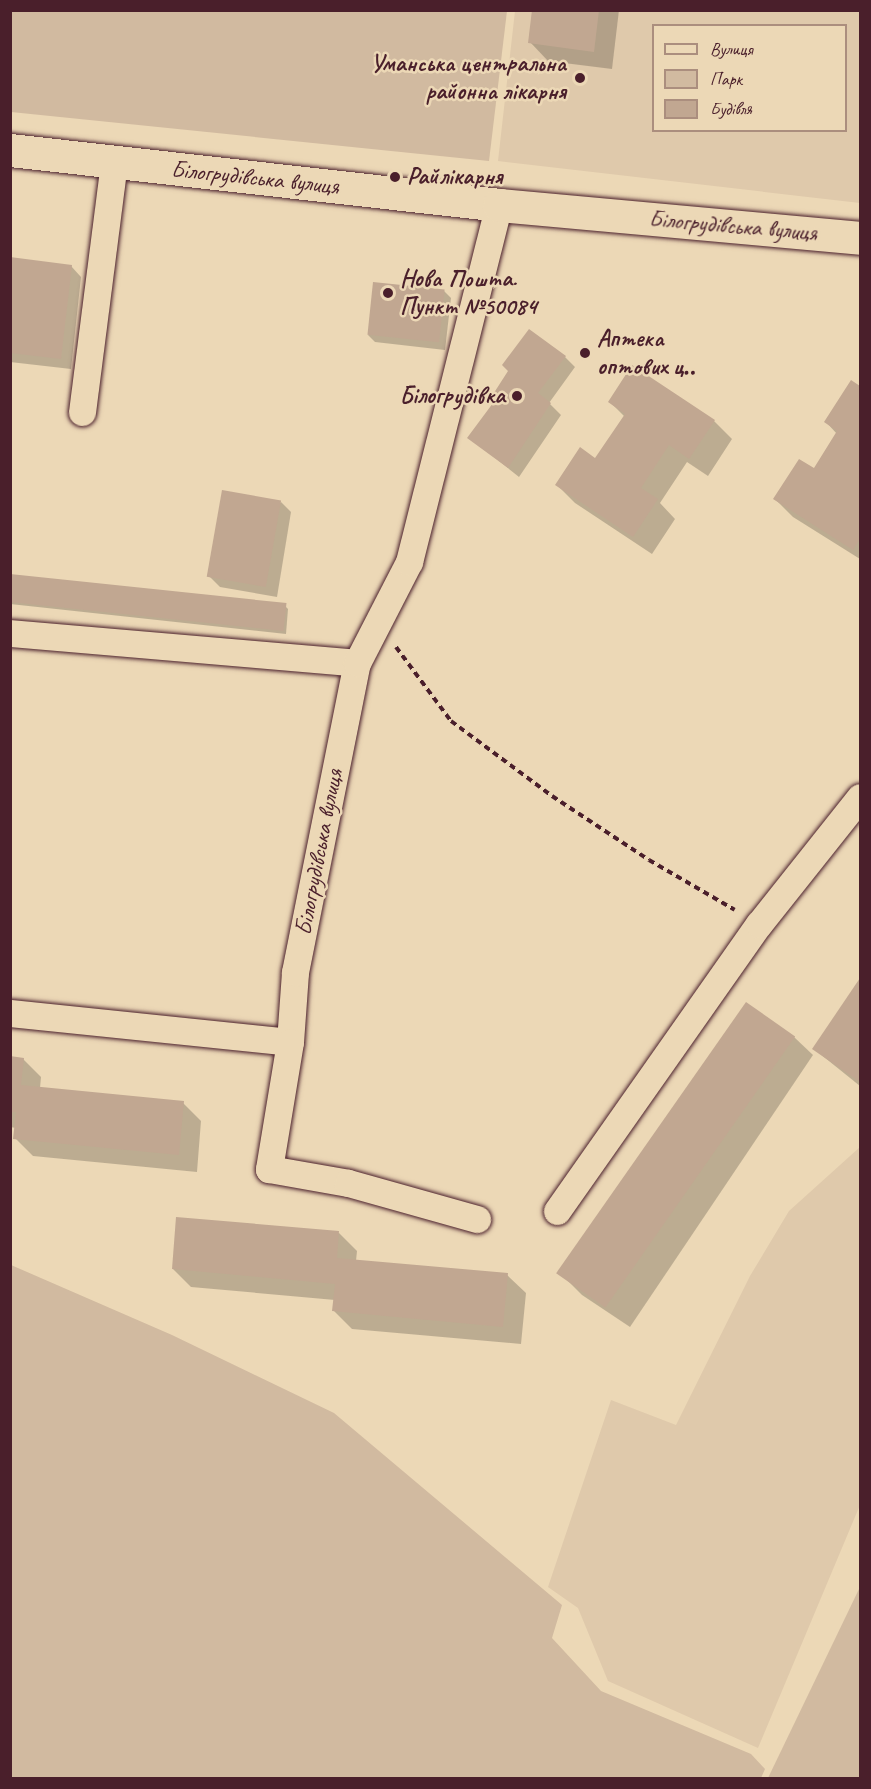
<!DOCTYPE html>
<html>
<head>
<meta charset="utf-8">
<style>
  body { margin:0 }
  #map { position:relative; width:871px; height:1789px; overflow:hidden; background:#ecd8b6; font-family:Caveat,sans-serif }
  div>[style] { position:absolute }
  .built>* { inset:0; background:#dfc9ab }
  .green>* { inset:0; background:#d1baa0 }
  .shadow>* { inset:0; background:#0003 }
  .building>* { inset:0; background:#c1a791; transform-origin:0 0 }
  .path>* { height:4px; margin-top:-2px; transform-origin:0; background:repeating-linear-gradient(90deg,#4a1f2b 0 6px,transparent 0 10.5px) }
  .roads { filter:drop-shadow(0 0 2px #4a1f2b) drop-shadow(0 0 2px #4a1f2b) }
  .minor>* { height:27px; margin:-13.5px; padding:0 13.5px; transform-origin:13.5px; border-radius:13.5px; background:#ecd8b6 }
  .tertiary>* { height:33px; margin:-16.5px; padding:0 16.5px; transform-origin:16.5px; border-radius:16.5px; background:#ecd8b6 }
  .dots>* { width:16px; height:16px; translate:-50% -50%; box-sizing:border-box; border:3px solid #ecd8b6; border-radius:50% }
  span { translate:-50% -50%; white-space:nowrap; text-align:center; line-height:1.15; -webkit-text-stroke:5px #ecd8b6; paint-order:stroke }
  .poi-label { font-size:24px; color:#4a1f2b; font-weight:700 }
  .right { translate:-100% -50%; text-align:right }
  .left { translate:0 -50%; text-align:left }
  .street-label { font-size:24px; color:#4a1f2b }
  .frame { position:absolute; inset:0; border:12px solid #4a1f2b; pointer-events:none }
  .legend { position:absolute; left:652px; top:24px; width:195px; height:108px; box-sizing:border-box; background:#ecd8b6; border:2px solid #ab8e7e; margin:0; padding:8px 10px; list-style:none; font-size:18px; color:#4a1f2b }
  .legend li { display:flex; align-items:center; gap:12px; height:30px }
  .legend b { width:30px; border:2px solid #ab8e7e }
</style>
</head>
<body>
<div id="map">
  <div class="built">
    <div style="clip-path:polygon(evenodd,515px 11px,860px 11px,860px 203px,498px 161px,515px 11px,654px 26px,846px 26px,846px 130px,654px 130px,654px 26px)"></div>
    <div style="clip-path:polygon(860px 1147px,860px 1505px,758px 1748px,608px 1681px,578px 1608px,548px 1587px,611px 1400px,676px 1425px,750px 1276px,789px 1211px)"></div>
  </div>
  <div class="green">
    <div style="clip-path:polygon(11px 10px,507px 11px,489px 161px,11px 112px)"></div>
    <div style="clip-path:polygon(11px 1265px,172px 1335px,334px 1413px,562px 1605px,552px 1638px,601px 1691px,751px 1754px,765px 1769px,761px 1778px,11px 1778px)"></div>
    <div style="clip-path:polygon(860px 1587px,860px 1778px,768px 1778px)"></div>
  </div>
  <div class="shadow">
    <div style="clip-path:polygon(533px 10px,619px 10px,612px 69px,548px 61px,530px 42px)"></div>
    <div style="clip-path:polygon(10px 259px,71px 266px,81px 277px,71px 369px,10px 362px)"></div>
    <div style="clip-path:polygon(444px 291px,451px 298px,445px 350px,375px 342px,368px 335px)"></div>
    <div style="clip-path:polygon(565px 357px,575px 367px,549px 403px,561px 415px,519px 477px,469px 437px,494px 403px,509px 371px)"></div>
    <div style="clip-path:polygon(852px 382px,860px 388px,860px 559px,793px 517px,775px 499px,814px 471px,837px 434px,826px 422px)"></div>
    <div style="clip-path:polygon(610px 402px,714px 421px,732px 439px,708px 476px,687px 462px,660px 503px,675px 519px,652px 554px,575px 503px,557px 485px,596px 460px,625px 417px)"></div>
    <div style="clip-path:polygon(281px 502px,291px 512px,277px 597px,220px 587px,209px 576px)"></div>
    <div style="clip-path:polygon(10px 576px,285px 606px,288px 609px,286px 634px,10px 604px)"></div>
    <div style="clip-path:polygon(860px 980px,860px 1086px,814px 1049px)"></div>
    <div style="clip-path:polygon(746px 1005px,794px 1037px,813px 1055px,630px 1327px,582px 1295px,564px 1277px)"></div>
    <div style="clip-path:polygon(10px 1058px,23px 1059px,41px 1077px,40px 1088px,183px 1103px,201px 1121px,197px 1172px,33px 1156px,15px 1138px,16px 1128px,10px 1127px)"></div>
    <div style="clip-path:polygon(339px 1233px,357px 1251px,356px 1261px,507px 1275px,526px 1293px,521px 1344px,352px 1329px,334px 1311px,335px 1300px,191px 1287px,173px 1269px)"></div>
  </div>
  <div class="building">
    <div style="clip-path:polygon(532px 10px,599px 10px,594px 52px,528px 43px)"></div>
    <div style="clip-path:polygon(10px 257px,72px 265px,61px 359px,10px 353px)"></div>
    <div style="left:373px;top:282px;width:72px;height:53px;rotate:6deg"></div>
    <div style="clip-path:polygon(529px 329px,566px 356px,538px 393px,551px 403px,508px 468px,467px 438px,493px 403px,490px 399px,508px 371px,502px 365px)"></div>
    <div style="clip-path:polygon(632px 365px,715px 420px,689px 459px,669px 445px,641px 488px,658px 499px,633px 537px,555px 485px,580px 447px,595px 458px,625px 414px,608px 402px)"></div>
    <div style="clip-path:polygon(851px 380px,860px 386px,860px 539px,853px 550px,773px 499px,799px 459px,814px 468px,837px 431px,824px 422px)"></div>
    <div style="left:222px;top:490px;width:60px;height:88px;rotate:10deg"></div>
    <div style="left:10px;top:574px;width:278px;height:28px;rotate:6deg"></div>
    <div style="clip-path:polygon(860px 978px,860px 1082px,812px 1049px)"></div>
    <div style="left:746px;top:1002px;width:60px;height:331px;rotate:35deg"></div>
    <div style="clip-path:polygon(10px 1056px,24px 1058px,21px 1085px,184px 1101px,179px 1155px,13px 1139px,16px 1112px,10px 1112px)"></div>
    <div style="clip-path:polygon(176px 1217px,339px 1231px,337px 1258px,508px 1273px,503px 1327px,332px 1311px,335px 1284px,172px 1269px)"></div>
  </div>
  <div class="path">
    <div style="left:396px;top:647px;width:92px;rotate:53.4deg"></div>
    <div style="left:451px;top:721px;width:126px;rotate:36.6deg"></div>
    <div style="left:552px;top:796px;width:116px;rotate:33.4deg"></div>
    <div style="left:649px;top:860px;width:99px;rotate:30.2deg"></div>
  </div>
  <div class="roads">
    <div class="minor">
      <div style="left:82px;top:412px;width:252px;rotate:-82.7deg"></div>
      <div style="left:10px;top:633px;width:348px;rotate:4.9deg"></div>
      <div style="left:10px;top:1013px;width:281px;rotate:5.9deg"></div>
      <div style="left:290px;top:1042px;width:70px;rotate:-85.9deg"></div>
      <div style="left:295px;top:972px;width:315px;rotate:-78.7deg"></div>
      <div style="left:357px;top:663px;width:114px;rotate:-62.8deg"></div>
      <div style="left:409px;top:562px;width:368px;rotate:-75.9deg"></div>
      <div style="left:290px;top:1042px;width:129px;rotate:99.4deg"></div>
      <div style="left:269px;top:1169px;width:80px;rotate:10deg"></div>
      <div style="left:348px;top:1183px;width:134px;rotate:15.6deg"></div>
      <div style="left:557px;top:1211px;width:351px;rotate:-54.9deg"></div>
      <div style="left:759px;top:924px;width:162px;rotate:-51.5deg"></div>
    </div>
    <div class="tertiary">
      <div style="left:10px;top:150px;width:492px;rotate:6.4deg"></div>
      <div style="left:499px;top:205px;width:363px;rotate:5.2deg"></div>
    </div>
  </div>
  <div class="dots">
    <div style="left:580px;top:78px;background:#4a1f2b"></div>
    <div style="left:395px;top:177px;background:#4a1f2b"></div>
    <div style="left:388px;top:293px;background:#4a1f2b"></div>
    <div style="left:585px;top:353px;background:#4a1f2b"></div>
    <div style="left:517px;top:396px;background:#4a1f2b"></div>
  </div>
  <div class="poi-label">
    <span class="right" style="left:566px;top:78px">Уманська центральна<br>районна лікарня</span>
    <span class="left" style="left:407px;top:177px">Райлікарня</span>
    <span class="left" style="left:400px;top:293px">Нова Пошта.<br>Пункт №50084</span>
    <span class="left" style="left:597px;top:353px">Аптека<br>оптових ц‥</span>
    <span class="right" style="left:505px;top:396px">Білогрудівка</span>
  </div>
  <div class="street-label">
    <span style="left:255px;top:178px;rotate:6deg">Білогрудівська вулиця</span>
    <span style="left:733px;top:226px;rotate:5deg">Білогрудівська вулиця</span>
    <span style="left:319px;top:852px;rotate:-79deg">Білогрудівська вулиця</span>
  </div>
  <div class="frame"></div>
  <ul class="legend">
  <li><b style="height:8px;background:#ecd8b6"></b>Вулиця</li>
  <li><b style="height:16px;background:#d1baa0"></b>Парк</li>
  <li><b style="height:16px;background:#c1a791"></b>Будівля</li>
  </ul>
</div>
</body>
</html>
